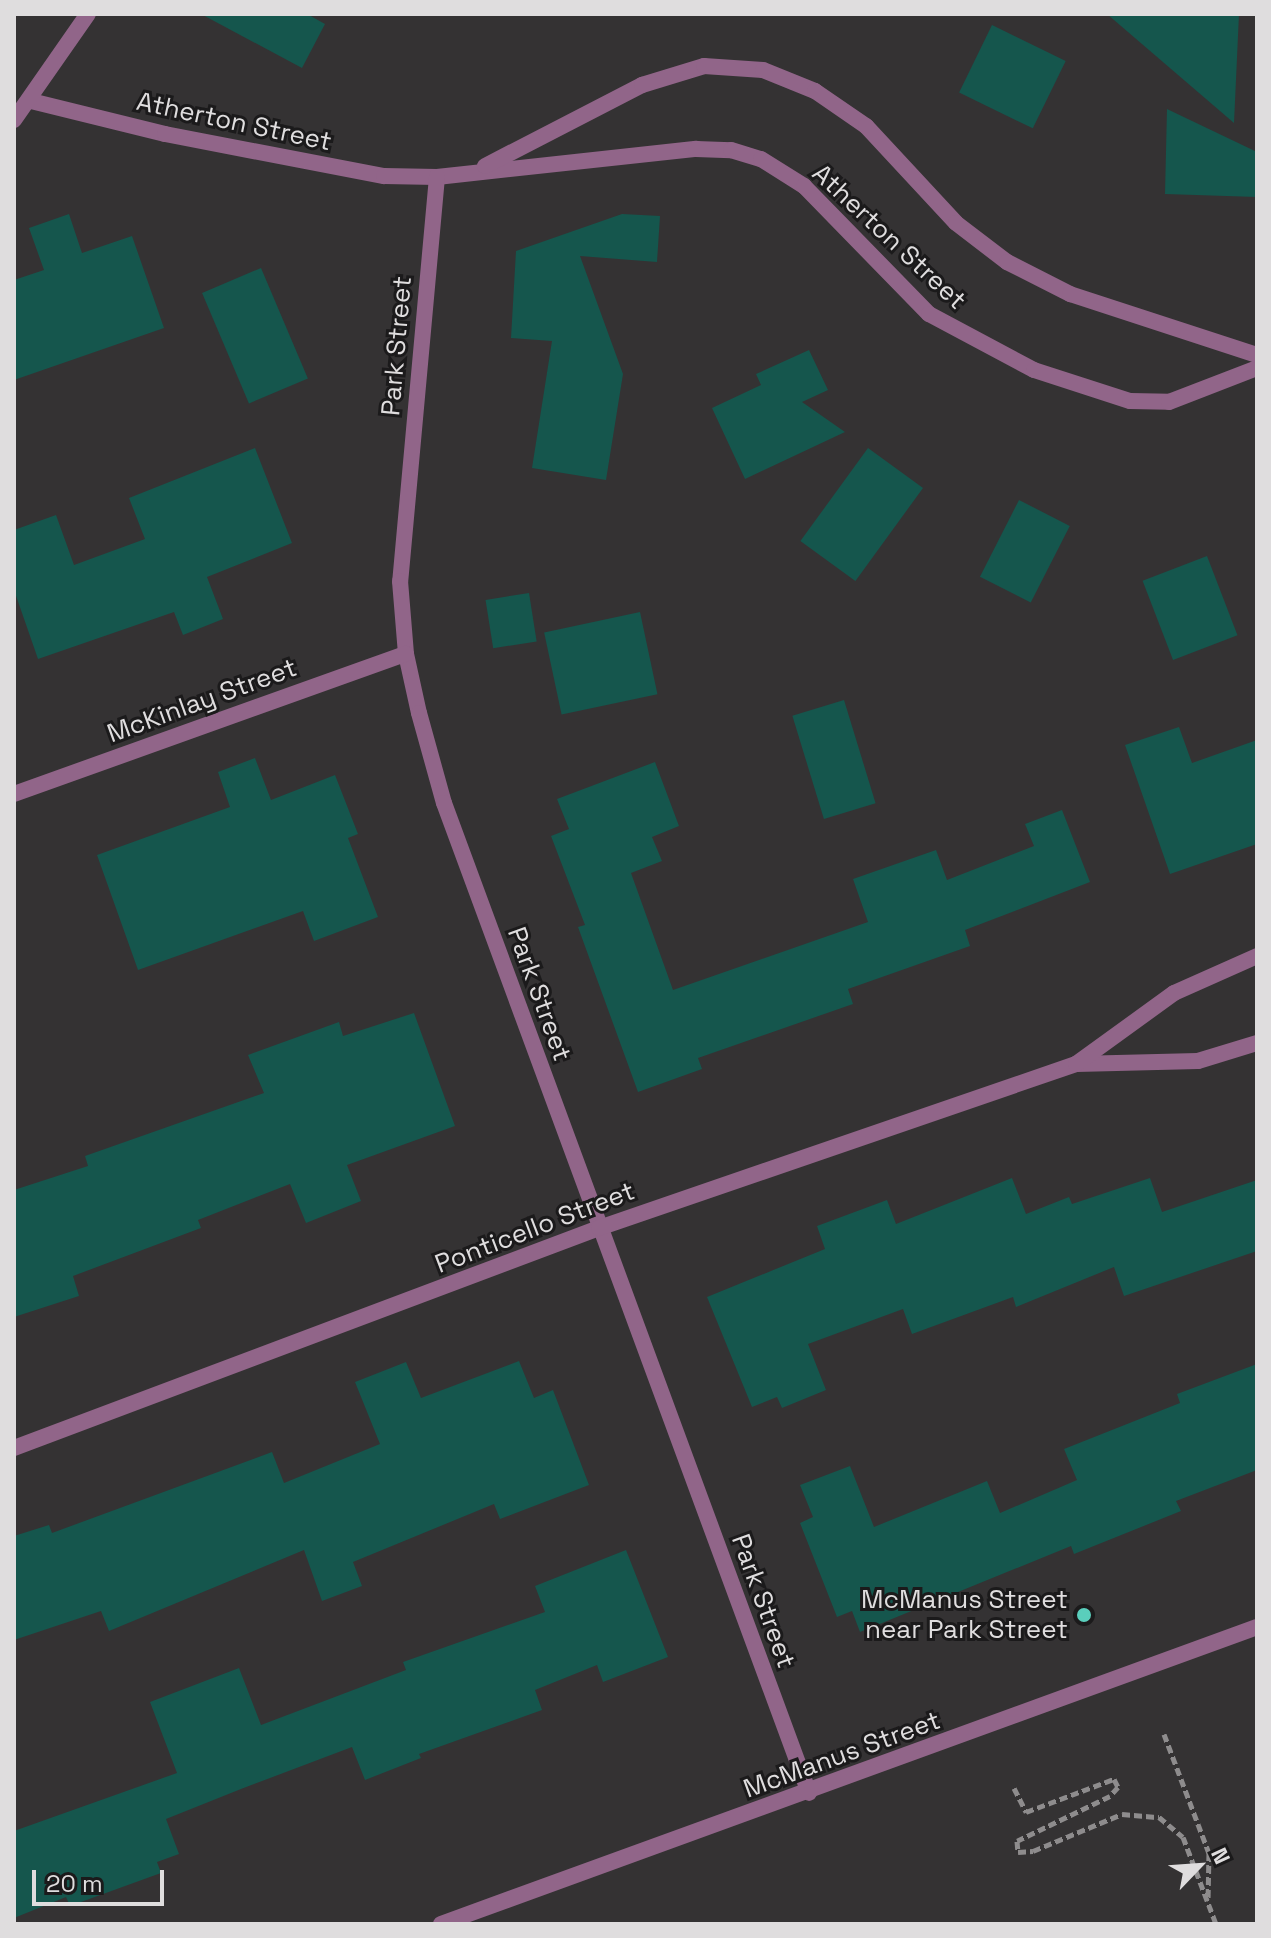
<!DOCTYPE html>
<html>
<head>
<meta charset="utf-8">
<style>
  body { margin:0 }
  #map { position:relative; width:1271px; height:1938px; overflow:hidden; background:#343233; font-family:"Space Grotesk",sans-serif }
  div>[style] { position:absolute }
  .building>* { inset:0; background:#15564d; transform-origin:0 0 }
  .path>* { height:5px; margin-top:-2.5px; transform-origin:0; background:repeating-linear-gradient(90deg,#8e8c8d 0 8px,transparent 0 12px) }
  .minor>* { height:16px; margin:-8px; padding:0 8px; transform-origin:8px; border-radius:8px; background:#916589 }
  .tertiary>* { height:16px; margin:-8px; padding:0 8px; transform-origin:8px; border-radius:8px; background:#916589 }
  .dots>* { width:22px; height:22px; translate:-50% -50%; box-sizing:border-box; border:4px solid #1b1a1b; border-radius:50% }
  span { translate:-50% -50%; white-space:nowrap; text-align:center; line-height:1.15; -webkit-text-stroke:6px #1b1a1b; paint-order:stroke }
  .street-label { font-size:26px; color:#dfddde }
  .poi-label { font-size:26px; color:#dfddde }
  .right { translate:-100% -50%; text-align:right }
  .frame { position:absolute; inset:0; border:16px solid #dfddde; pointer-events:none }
  .north { position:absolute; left:1159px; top:1826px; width:80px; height:80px; -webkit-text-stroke:6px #1b1a1b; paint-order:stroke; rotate:65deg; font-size:22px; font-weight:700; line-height:32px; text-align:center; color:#dfddde }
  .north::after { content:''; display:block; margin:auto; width:28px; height:36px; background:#dfddde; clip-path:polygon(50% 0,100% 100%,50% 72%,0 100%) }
  .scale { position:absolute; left:32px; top:1870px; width:132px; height:36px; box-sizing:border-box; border:4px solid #dfddde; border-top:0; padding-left:10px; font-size:24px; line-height:28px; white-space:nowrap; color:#dfddde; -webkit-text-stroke:6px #1b1a1b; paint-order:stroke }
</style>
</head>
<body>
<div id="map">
  <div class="building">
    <div style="clip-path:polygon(201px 14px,307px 14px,325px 24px,302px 68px)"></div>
    <div style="clip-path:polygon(1107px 14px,1239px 14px,1234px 123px)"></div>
    <div style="left:992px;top:25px;width:82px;height:75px;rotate:26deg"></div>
    <div style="clip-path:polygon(1167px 109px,1257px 152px,1257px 197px,1165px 194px)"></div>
    <div style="clip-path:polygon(69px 214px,82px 253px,132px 236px,164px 328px,14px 380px,14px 280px,44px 270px,29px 228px)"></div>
    <div style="clip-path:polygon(622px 214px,660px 216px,657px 262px,580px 256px,623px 374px,606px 480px,532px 468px,552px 341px,511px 338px,516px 251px)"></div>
    <div style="left:261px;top:268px;width:120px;height:64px;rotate:67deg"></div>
    <div style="clip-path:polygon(809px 350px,828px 390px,802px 402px,845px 432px,745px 479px,712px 408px,761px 385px,756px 374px)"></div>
    <div style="clip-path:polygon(255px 448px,292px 543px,207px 577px,223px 619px,183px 635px,174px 612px,38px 659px,14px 590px,14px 530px,56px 515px,74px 565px,145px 539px,129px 498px)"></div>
    <div style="left:868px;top:448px;width:68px;height:115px;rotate:36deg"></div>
    <div style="left:1019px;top:500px;width:57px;height:86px;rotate:27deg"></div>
    <div style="left:1207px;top:556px;width:85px;height:69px;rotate:69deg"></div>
    <div style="left:529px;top:593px;width:49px;height:44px;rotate:81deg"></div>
    <div style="left:640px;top:612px;width:84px;height:98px;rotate:78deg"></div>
    <div style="left:844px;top:700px;width:108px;height:54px;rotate:73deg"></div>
    <div style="clip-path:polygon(1179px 727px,1192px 763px,1257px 740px,1257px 844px,1170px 874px,1125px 745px)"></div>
    <div style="clip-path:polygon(255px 758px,271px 800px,335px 775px,358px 834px,348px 838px,378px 917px,314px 941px,303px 911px,138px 970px,97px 855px,230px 807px,218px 772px)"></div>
    <div style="clip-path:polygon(655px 762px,679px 826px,652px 837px,662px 861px,631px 873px,673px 990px,868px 922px,853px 879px,936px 850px,947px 880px,1034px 846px,1025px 824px,1062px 810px,1090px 882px,965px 930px,970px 946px,848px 989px,853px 1004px,698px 1058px,702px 1069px,638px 1092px,578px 927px,585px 925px,551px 836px,569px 829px,557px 799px)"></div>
    <div style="clip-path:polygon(414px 1013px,455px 1126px,347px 1165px,361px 1201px,306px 1223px,290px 1184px,198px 1220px,201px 1228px,73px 1276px,79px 1296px,14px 1317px,14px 1190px,88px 1166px,85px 1156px,264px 1093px,248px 1055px,339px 1022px,343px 1036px)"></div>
    <div style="clip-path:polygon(1012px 1178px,1026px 1214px,1069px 1197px,1072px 1204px,1150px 1178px,1162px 1212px,1257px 1180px,1257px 1251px,1124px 1296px,1114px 1267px,1016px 1307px,1013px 1297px,912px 1334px,903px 1309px,808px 1344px,826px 1390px,782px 1408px,777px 1397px,752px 1407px,707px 1297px,825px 1249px,817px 1226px,887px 1200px,896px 1224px)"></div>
    <div style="clip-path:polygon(519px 1361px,534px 1398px,553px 1390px,589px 1485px,500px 1519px,494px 1504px,353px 1562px,362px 1586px,322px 1601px,304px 1550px,109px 1631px,101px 1611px,14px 1640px,14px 1536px,49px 1525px,52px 1533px,272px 1452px,284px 1483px,380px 1444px,355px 1382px,406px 1362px,421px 1398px)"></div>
    <div style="clip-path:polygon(1257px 1364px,1257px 1470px,1176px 1501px,1181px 1511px,1074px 1554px,1071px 1546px,860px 1632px,852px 1611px,837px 1617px,800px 1523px,813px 1517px,800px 1485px,850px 1466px,874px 1527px,987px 1481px,1000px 1513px,1077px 1480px,1064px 1449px,1180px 1403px,1177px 1394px)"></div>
    <div style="clip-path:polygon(626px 1550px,668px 1657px,603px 1682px,597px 1665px,535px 1690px,542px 1710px,419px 1754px,421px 1758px,365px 1780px,352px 1747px,241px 1789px,166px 1819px,179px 1854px,157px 1862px,161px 1873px,70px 1906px,66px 1897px,14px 1918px,14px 1831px,177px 1773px,150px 1702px,239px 1668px,261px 1725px,406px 1670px,403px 1662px,545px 1612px,535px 1586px)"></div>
  </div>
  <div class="path">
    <div style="left:1164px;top:1734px;width:127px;rotate:69.3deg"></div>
    <div style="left:1209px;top:1853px;width:48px;rotate:91.2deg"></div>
    <div style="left:1014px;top:1788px;width:27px;rotate:63deg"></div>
    <div style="left:1026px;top:1812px;width:94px;rotate:-20.6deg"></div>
    <div style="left:1114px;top:1779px;width:9px;rotate:63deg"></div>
    <div style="left:1118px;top:1787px;width:12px;rotate:132deg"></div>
    <div style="left:1110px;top:1796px;width:103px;rotate:154.2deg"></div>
    <div style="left:1017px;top:1841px;width:11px;rotate:85deg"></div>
    <div style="left:1018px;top:1852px;width:15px;rotate:-4deg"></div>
    <div style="left:1033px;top:1851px;width:96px;rotate:-22.6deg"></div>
    <div style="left:1122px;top:1814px;width:37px;rotate:5deg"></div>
    <div style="left:1159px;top:1817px;width:31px;rotate:40deg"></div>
    <div style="left:1183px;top:1837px;width:93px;rotate:69.2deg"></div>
  </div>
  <div class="minor">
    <div style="left:31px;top:101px;width:138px;rotate:13.8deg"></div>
    <div style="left:165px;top:134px;width:223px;rotate:10.9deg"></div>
    <div style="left:384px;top:176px;width:53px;rotate:1.1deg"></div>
    <div style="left:437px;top:177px;width:261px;rotate:-6.2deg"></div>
    <div style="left:696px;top:149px;width:35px;rotate:2deg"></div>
    <div style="left:731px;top:150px;width:31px;rotate:17deg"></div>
    <div style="left:761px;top:159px;width:51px;rotate:32.1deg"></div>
    <div style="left:804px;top:186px;width:179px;rotate:45.7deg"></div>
    <div style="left:929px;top:314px;width:119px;rotate:28.1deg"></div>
    <div style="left:1034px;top:370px;width:101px;rotate:17.9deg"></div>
    <div style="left:1130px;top:401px;width:39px;rotate:1deg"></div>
    <div style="left:1169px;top:402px;width:94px;rotate:-21.1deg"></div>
    <div style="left:14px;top:120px;width:129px;rotate:-55.1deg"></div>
    <div style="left:485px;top:166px;width:177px;rotate:-27.3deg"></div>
    <div style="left:642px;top:85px;width:65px;rotate:-17deg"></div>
    <div style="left:704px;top:66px;width:59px;rotate:3.9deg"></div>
    <div style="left:763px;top:70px;width:56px;rotate:22deg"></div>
    <div style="left:815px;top:91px;width:62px;rotate:34.5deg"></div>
    <div style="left:866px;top:126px;width:132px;rotate:47.1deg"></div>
    <div style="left:956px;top:223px;width:64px;rotate:37.4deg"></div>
    <div style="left:1007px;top:262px;width:71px;rotate:26.9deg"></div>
    <div style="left:1070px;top:294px;width:197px;rotate:18.1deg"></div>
    <div style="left:437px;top:177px;width:406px;rotate:95.2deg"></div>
    <div style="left:400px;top:581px;width:73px;rotate:85.3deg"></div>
    <div style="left:406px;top:654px;width:60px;rotate:77.6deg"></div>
    <div style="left:419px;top:713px;width:93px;rotate:74.5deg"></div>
    <div style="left:444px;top:803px;width:1055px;rotate:69.76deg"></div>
    <div style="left:14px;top:794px;width:416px;rotate:-19.7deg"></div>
    <div style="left:1076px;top:1064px;width:122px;rotate:-1.4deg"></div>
    <div style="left:1198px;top:1061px;width:62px;rotate:-17deg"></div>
    <div style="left:14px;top:1448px;width:625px;rotate:-20.61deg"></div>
    <div style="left:599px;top:1228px;width:504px;rotate:-18.97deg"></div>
    <div style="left:1076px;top:1064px;width:121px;rotate:-35.9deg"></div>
    <div style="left:1174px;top:993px;width:91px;rotate:-24deg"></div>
  </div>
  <div class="tertiary">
    <div style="left:441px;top:1924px;width:868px;rotate:-20deg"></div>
  </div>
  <div class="dots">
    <div style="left:1084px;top:1615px;background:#5acebc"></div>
  </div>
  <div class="street-label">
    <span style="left:234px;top:122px;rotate:12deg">Atherton Street</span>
    <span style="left:889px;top:237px;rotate:43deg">Atherton Street</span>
    <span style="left:397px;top:346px;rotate:-85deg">Park Street</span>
    <span style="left:202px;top:701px;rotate:-20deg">McKinlay Street</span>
    <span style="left:539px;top:994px;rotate:70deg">Park Street</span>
    <span style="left:535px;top:1228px;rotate:-21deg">Ponticello Street</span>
    <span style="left:763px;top:1601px;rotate:70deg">Park Street</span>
    <span style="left:842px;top:1755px;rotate:-20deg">McManus Street</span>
  </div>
  <div class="poi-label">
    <span class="right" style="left:1068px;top:1615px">McManus Street<br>near Park Street</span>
  </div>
  <div class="frame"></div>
  <div class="north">N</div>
  <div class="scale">20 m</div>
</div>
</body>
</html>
